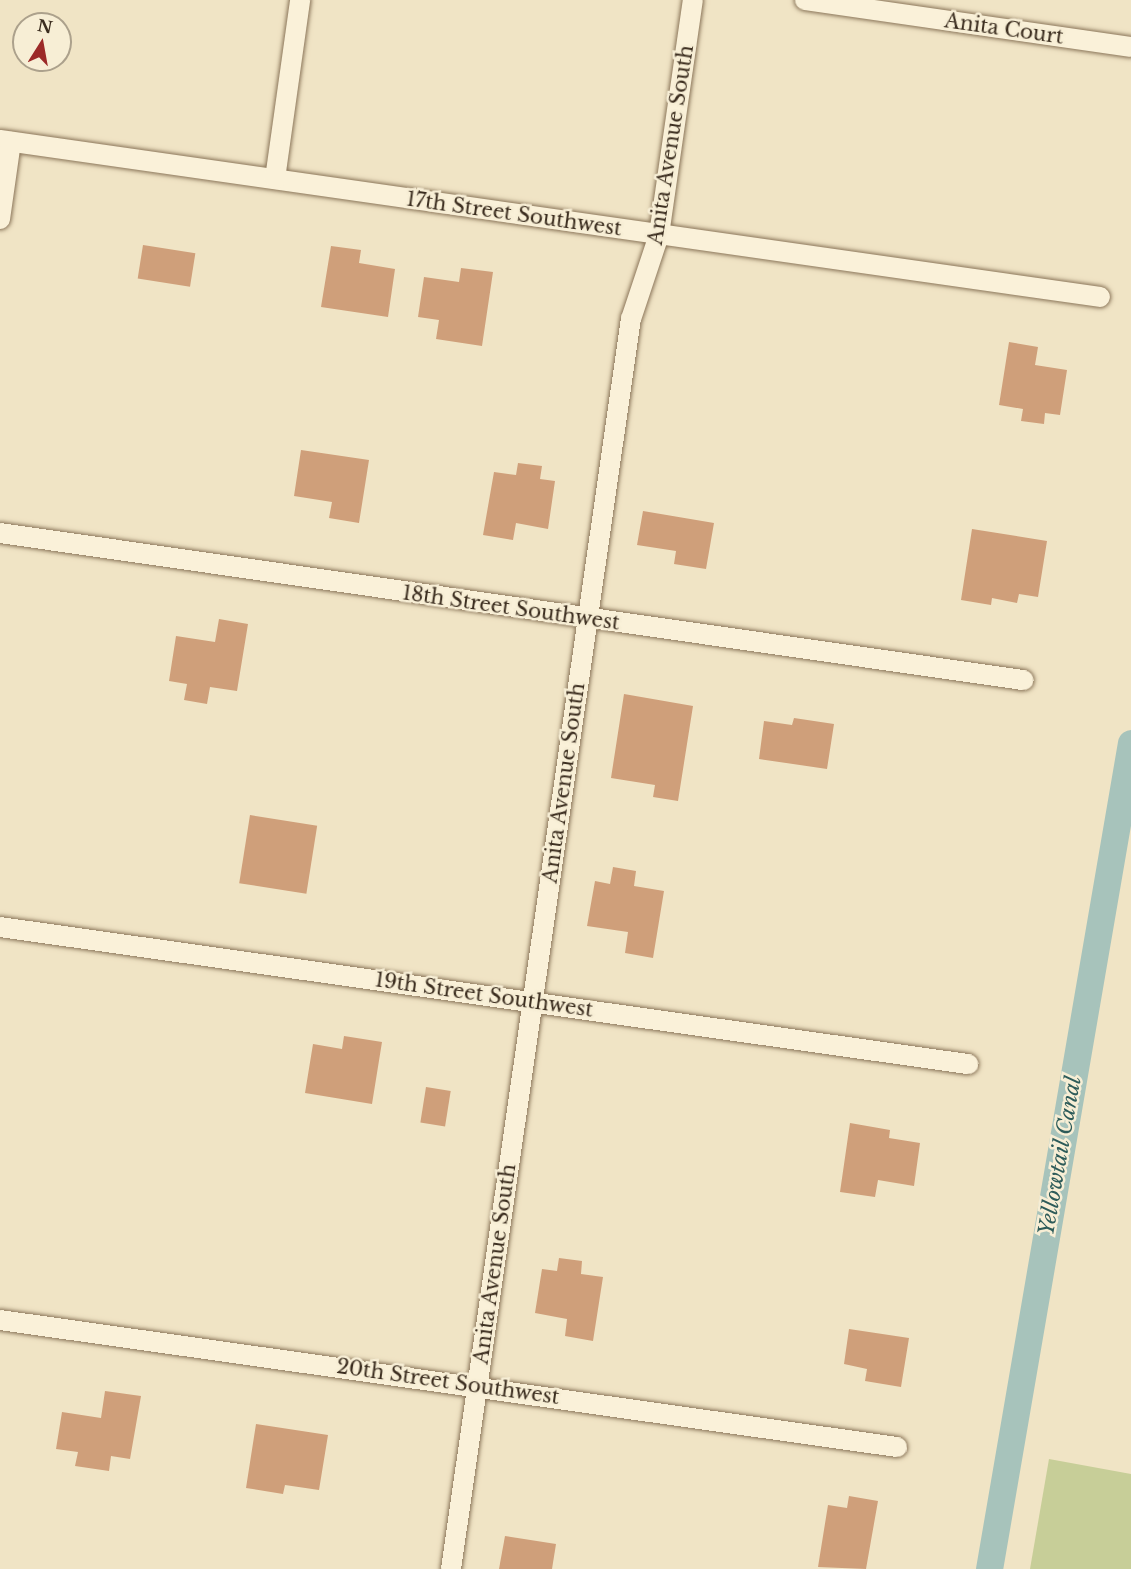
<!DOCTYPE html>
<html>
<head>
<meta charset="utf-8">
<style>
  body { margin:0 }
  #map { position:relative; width:1131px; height:1569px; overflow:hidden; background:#f0e4c5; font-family:"Libre Baskerville",serif }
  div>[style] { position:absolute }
  .green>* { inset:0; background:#c7ce98 }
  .canal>* { height:27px; margin:-13.5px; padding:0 13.5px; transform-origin:13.5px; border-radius:13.5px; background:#a7c3bb }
  .building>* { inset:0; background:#cf9f7a; transform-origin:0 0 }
  .roads { filter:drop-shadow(0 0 2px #8b765a) drop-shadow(0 0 2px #8b765a) }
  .minor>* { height:20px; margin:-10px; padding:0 10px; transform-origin:10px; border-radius:10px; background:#faf1d9 }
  span { translate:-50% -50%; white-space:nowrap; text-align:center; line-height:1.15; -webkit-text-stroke:5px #f7eed5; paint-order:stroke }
  .street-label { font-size:20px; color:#3b2d1f }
  .water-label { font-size:21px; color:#2d5b59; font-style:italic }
  .north { position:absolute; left:12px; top:12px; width:60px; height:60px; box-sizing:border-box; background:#f7eed5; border:2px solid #aca18c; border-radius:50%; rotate:11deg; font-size:16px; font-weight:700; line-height:24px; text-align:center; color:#3b2d1f }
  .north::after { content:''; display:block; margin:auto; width:21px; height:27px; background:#9c2a28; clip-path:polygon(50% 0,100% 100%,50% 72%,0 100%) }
</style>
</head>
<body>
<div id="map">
  <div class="green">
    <div style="clip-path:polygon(1049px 1459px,1131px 1474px,1131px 1569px,1030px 1569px)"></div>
  </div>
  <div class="canal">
    <div style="left:989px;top:1569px;width:838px;rotate:-80.25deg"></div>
  </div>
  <div class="building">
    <div style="left:143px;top:245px;width:53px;height:34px;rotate:9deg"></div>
    <div style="clip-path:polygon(331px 246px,361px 250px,359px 263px,395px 269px,388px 317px,321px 307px)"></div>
    <div style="clip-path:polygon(461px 268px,493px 272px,482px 346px,436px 339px,439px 320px,418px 317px,424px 277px,459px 282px)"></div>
    <div style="clip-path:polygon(1009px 342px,1038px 347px,1035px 365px,1067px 370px,1060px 415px,1045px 413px,1044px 424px,1021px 421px,1023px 409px,999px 405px)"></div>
    <div style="clip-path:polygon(301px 450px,369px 460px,359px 523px,329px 518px,332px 502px,294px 496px)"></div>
    <div style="clip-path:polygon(518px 463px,542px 466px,540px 479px,555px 481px,548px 529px,516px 523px,513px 540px,483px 535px,494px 472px,516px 475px)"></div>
    <div style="clip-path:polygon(643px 511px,714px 523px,706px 569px,674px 564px,676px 551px,637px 545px)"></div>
    <div style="clip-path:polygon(972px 529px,1047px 541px,1038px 597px,1019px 594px,1017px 603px,992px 598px,991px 605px,961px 600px)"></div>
    <div style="clip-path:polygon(219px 619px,248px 624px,237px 691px,210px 687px,207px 704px,184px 700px,187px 684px,169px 681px,176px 636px,215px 642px)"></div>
    <div style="clip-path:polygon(624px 694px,693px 706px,678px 801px,653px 797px,655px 785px,611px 778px)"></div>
    <div style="clip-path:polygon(794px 718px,834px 724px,827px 769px,759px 759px,764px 721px,792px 725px)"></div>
    <div style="left:250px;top:815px;width:68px;height:69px;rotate:9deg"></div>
    <div style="clip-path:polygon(613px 867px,636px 871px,634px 886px,664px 891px,653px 958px,625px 953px,628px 932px,587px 926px,595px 881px,610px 884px)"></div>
    <div style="clip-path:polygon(344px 1036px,382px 1042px,372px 1104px,305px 1093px,313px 1044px,342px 1049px)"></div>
    <div style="left:426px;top:1087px;width:25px;height:36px;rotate:9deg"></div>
    <div style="clip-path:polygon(850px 1123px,890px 1130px,889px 1138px,920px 1143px,914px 1186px,878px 1180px,875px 1197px,840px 1192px)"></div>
    <div style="clip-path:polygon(559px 1258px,582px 1261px,581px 1274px,603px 1277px,593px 1341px,565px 1336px,567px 1319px,535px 1313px,542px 1269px,557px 1271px)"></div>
    <div style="clip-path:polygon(849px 1329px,909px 1338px,901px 1387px,865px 1381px,867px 1369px,844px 1364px)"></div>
    <div style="clip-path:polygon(105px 1391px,141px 1396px,130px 1459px,111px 1456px,109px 1471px,75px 1466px,78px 1452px,56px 1449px,62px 1412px,101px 1418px)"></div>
    <div style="clip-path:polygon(256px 1424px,328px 1435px,319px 1490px,285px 1485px,283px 1494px,246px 1488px)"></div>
    <div style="clip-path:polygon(849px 1496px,878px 1501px,866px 1569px,818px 1567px,828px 1505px,847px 1508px)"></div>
    <div style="clip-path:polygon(505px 1536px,556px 1544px,552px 1569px,499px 1569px)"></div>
  </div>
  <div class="roads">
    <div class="minor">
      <div style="left:805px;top:0;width:329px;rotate:8.2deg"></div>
      <div style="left:0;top:140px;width:1111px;rotate:8.12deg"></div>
      <div style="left:275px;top:179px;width:181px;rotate:-82deg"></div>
      <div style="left:0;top:219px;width:78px;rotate:-81.9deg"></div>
      <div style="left:0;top:533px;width:1034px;rotate:8.18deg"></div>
      <div style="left:0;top:927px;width:978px;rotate:8.06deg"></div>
      <div style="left:0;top:1320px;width:906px;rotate:8.06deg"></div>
      <div style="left:451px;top:1569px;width:1263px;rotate:-81.81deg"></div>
      <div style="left:631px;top:319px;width:89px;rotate:-71.6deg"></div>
      <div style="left:659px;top:235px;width:237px;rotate:-81.8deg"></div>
    </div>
  </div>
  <div class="street-label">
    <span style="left:1004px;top:29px;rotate:8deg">Anita Court</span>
    <span style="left:671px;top:145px;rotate:-81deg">Anita Avenue South</span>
    <span style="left:514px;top:214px;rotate:8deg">17th Street Southwest</span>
    <span style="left:511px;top:608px;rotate:8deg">18th Street Southwest</span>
    <span style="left:564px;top:783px;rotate:-82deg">Anita Avenue South</span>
    <span style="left:484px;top:995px;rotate:8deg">19th Street Southwest</span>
    <span style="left:495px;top:1264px;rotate:-82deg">Anita Avenue South</span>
    <span style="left:448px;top:1382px;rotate:8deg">20th Street Southwest</span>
  </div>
  <div class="water-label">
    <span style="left:1060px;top:1156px;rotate:-80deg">Yellowtail Canal</span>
  </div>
  <div class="north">N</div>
</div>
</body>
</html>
